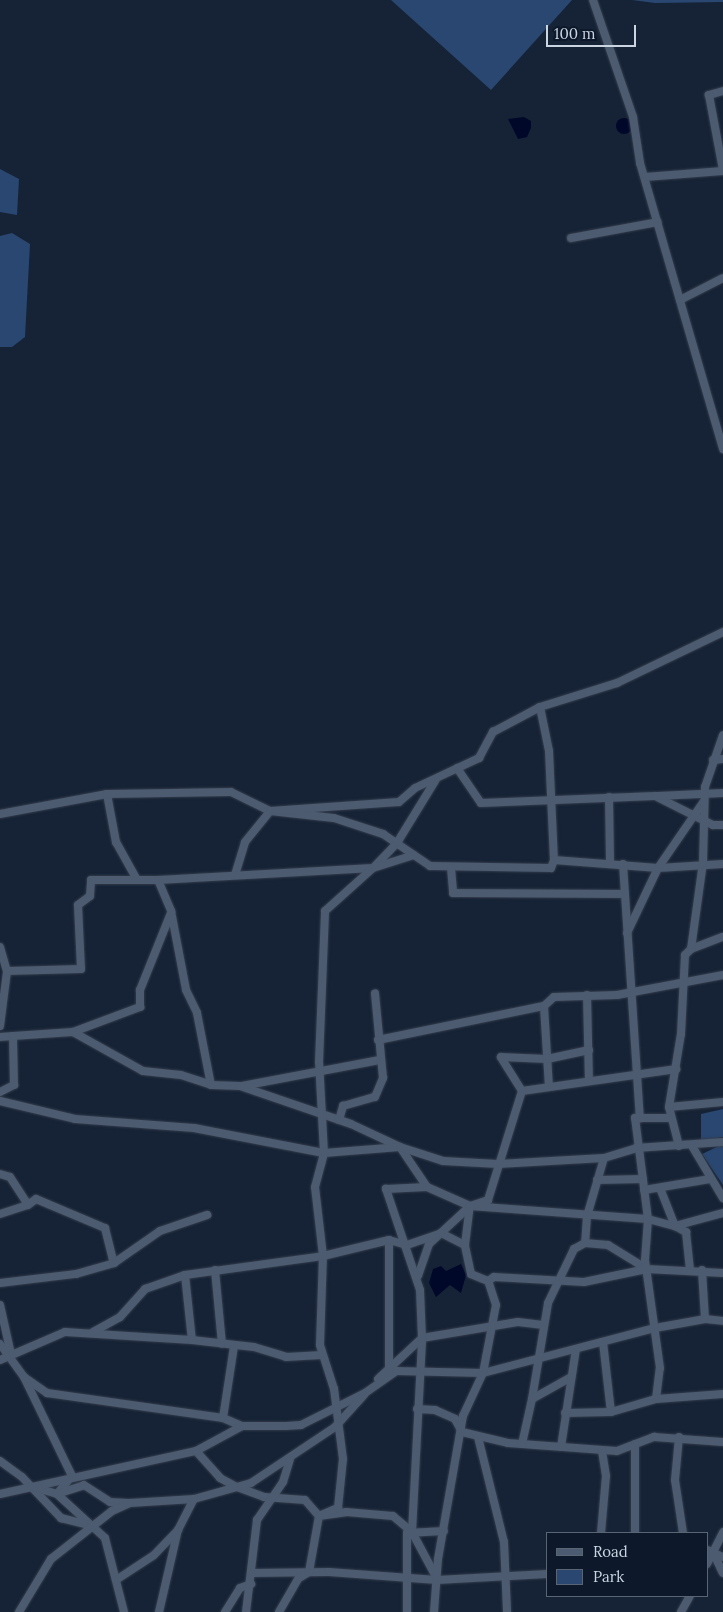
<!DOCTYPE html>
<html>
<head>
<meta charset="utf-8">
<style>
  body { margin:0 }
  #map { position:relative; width:723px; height:1612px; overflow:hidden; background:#162336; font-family:Lora,serif }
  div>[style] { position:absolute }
  .green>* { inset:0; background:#2a4771 }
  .water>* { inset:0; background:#00082a }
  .round { border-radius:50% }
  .roads { filter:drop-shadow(0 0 1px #333c4c) drop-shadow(0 0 1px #333c4c) }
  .minor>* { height:8px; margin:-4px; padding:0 4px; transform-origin:4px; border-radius:4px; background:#4c5b70 }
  span { translate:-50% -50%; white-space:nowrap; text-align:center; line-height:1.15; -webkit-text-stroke:5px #0d192b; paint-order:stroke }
  .legend { position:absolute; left:546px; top:1532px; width:162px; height:65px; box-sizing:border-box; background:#0d192b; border:1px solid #596474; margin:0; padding:6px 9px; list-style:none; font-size:15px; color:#cbd4e1 }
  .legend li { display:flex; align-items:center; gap:10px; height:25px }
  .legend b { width:25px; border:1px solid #596474 }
  .scale { position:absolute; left:546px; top:25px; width:90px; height:22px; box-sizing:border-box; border:2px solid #cbd4e1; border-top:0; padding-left:6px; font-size:15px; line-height:18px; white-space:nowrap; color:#cbd4e1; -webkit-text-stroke:4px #0d192b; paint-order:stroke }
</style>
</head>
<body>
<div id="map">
  <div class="green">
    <div style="clip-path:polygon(391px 0,572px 0,491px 90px)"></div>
    <div style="clip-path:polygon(632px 0,723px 0,723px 2px,655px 3px)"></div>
    <div style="clip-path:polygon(0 169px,19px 179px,17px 215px,0 212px)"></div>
    <div style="clip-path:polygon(12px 233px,30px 244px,25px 337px,12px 347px,0 347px,0 236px)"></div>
    <div style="clip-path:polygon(723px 1109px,723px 1137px,701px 1141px,701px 1114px)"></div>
    <div style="clip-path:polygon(723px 1144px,723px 1185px,702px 1154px)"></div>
  </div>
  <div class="water">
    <div style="clip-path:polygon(524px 117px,531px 121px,531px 128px,527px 137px,518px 139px,508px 119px)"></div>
    <div class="round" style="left:616px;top:118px;width:16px;height:16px"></div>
    <div style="clip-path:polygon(461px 1264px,466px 1275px,461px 1293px,450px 1285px,436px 1297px,429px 1283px,433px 1269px,441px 1266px,446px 1271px)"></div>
  </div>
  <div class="roads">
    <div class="minor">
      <div style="left:593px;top:0;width:124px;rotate:71.1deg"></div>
      <div style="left:633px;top:117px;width:47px;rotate:81.3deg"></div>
      <div style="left:640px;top:163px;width:298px;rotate:73.8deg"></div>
      <div style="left:723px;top:91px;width:15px;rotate:164deg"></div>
      <div style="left:709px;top:95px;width:76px;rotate:79.4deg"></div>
      <div style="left:645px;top:177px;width:78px;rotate:-4.4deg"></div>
      <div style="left:571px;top:238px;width:88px;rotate:-10.4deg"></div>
      <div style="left:680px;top:300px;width:48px;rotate:-27.1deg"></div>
      <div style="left:540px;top:707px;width:45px;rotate:78.4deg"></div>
      <div style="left:549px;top:751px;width:109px;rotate:87.4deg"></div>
      <div style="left:713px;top:760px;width:10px;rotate:-6deg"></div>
      <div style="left:457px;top:768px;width:42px;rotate:55.6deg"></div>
      <div style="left:481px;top:803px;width:174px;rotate:-2.3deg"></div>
      <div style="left:655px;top:796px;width:65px;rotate:26.6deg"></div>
      <div style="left:713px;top:825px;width:10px"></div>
      <div style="left:107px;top:794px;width:49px;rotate:79.4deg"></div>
      <div style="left:116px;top:842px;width:41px;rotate:60.9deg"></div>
      <div style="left:657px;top:796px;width:66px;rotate:-2.6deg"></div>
      <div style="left:609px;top:797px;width:66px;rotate:89.1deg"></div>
      <div style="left:0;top:814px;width:109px;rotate:-10.6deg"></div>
      <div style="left:107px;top:794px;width:124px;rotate:-0.9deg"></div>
      <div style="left:231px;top:792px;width:43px;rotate:26deg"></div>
      <div style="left:270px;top:811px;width:64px;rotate:6.2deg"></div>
      <div style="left:334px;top:818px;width:52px;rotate:18.1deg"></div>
      <div style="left:383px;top:834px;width:57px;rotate:34.2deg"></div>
      <div style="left:430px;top:866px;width:121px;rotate:0.9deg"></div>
      <div style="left:551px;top:868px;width:9px;rotate:-69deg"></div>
      <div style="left:554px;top:860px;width:104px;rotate:4.4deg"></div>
      <div style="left:658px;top:868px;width:65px;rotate:-3.5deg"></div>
      <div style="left:623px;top:864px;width:255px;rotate:86.2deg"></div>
      <div style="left:451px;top:868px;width:25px;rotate:85deg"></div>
      <div style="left:453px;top:893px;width:172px;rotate:0.3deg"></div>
      <div style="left:235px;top:875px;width:34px;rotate:-73deg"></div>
      <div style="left:245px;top:842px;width:40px;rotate:-51deg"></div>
      <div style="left:270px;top:811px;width:129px;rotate:-4deg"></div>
      <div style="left:399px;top:802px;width:21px;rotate:-41deg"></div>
      <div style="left:415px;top:788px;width:71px;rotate:-25.1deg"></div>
      <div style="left:479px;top:758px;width:30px;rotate:-62deg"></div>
      <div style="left:493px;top:732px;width:53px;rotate:-28deg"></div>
      <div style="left:540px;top:707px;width:81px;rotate:-17.3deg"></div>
      <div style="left:617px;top:683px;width:118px;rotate:-25.7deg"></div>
      <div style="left:158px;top:880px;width:215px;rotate:-3.2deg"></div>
      <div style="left:373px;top:868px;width:35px;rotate:-46deg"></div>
      <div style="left:397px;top:843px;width:73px;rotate:-58.5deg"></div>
      <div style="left:627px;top:933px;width:72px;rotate:-64.5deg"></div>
      <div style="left:658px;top:868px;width:81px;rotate:-55.5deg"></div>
      <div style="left:0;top:947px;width:25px;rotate:74deg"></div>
      <div style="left:691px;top:949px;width:34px;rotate:-21deg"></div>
      <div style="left:587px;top:995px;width:85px;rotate:88.7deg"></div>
      <div style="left:544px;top:1006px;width:81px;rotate:86.5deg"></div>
      <div style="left:0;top:1026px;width:55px;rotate:-82.7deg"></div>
      <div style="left:7px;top:971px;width:74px;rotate:-1.5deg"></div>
      <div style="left:81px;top:969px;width:64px;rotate:-92.7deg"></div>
      <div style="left:78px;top:905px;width:15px;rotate:-37deg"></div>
      <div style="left:90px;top:896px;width:16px;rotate:-86deg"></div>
      <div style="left:91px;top:880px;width:67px"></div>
      <div style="left:158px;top:880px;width:34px;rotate:67deg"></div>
      <div style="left:171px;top:911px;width:80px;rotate:79.2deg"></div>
      <div style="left:186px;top:990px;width:25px;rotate:64deg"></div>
      <div style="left:197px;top:1013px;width:73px;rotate:79deg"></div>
      <div style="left:73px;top:1032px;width:80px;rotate:29.1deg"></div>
      <div style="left:143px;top:1071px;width:38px;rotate:6deg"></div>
      <div style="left:181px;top:1075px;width:32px;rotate:18deg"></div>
      <div style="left:211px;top:1085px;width:29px;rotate:2deg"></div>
      <div style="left:240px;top:1086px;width:117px;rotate:18.9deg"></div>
      <div style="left:351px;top:1124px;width:54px;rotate:25.1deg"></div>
      <div style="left:400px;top:1147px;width:48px;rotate:56deg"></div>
      <div style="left:427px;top:1187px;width:47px;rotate:23.8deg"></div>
      <div style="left:470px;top:1206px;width:178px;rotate:4.2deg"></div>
      <div style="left:648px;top:1219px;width:28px;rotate:15deg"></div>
      <div style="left:675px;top:1226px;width:50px;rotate:-15.2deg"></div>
      <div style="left:0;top:1037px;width:13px;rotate:-4deg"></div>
      <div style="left:378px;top:1040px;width:169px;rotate:-11.6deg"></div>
      <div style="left:544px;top:1006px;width:13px;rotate:-42deg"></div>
      <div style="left:554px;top:997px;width:63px;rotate:-1.8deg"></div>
      <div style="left:617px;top:995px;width:108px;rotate:-10.7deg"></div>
      <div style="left:242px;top:1086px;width:140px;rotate:-10.7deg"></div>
      <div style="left:522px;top:1091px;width:156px;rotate:-8.1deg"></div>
      <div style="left:522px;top:1091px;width:40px;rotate:-122deg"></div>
      <div style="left:501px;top:1057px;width:46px;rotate:2.5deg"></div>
      <div style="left:547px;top:1059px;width:43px;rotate:-12.1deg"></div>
      <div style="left:0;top:1092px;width:16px;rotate:-27deg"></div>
      <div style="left:14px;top:1085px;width:49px;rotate:-91.2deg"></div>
      <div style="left:13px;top:1036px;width:60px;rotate:-3.8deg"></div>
      <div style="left:73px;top:1032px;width:72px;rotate:-20.5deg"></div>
      <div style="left:140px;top:1007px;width:17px;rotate:-90deg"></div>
      <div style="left:140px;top:990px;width:83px;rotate:-68.1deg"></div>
      <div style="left:0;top:1101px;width:77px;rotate:13.5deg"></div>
      <div style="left:75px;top:1119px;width:119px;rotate:4.3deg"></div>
      <div style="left:194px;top:1128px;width:132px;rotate:10.9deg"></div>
      <div style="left:324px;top:1153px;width:76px;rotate:-4.5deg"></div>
      <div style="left:400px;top:1147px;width:45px;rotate:18deg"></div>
      <div style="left:443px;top:1161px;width:55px;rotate:3.1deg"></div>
      <div style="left:498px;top:1164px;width:106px;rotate:-3.2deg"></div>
      <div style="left:604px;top:1158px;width:34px;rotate:-17deg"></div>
      <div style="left:636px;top:1148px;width:87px;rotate:-3.9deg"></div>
      <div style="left:669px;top:1107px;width:54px;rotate:-5.3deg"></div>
      <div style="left:339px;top:1120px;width:15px;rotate:-74deg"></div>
      <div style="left:343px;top:1106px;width:33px;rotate:-16deg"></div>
      <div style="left:375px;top:1097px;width:21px;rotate:-67deg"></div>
      <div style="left:383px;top:1078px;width:85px;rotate:-95.4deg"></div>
      <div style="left:679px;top:1146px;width:40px;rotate:-104.4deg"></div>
      <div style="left:669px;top:1107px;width:74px;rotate:-80.7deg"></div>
      <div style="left:681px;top:1034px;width:79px;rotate:-87.1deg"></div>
      <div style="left:685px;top:955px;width:8px;rotate:-45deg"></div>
      <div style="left:691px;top:949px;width:87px;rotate:-82.1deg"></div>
      <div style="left:703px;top:863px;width:76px;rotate:-88.5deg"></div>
      <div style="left:705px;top:787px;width:55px;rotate:-70.9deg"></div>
      <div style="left:692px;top:1146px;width:61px;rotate:59.2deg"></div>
      <div style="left:604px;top:1158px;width:60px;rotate:106.3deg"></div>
      <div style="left:587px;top:1216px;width:27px;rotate:94deg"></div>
      <div style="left:585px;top:1243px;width:23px;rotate:5deg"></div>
      <div style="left:608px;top:1245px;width:46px;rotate:31.6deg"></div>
      <div style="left:0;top:1174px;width:10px;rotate:17deg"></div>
      <div style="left:10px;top:1177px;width:33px;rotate:57deg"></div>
      <div style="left:28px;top:1205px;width:10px;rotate:-37deg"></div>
      <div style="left:36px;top:1199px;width:75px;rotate:22.8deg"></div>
      <div style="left:105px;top:1228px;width:36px;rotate:76deg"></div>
      <div style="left:597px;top:1180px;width:46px;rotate:-1.2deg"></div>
      <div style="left:660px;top:1188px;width:41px;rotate:68.5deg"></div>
      <div style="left:675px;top:1226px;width:13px;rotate:29deg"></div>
      <div style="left:686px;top:1232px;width:38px;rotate:84deg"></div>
      <div style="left:644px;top:1190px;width:67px;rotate:-9.5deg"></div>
      <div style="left:0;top:1214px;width:29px;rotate:-18deg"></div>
      <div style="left:389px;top:1240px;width:127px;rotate:90deg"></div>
      <div style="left:215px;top:1270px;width:74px;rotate:84.6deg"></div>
      <div style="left:702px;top:1270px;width:49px;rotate:86.5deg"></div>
      <div style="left:185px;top:1275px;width:65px;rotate:83.9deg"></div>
      <div style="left:418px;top:1276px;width:34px;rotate:-71deg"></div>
      <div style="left:429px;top:1244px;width:56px;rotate:-42.8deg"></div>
      <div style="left:488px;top:1281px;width:7px;rotate:-34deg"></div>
      <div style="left:494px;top:1277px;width:90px;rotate:3.2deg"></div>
      <div style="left:584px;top:1282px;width:64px;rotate:-11.7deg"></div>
      <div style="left:647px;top:1269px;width:76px;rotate:3deg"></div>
      <div style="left:0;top:1283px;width:77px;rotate:-6.8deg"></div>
      <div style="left:76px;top:1274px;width:40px;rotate:-16deg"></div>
      <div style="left:114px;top:1263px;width:56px;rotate:-34.8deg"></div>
      <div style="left:160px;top:1231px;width:50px;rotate:-18.8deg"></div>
      <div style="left:0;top:1305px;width:50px;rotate:77.3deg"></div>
      <div style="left:93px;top:1332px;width:31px;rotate:-29deg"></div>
      <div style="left:120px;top:1317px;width:38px;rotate:-48deg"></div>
      <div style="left:145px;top:1289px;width:42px;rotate:-19.3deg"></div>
      <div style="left:185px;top:1275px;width:139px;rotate:-7.8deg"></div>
      <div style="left:323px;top:1256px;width:68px;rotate:-13.6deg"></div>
      <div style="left:389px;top:1240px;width:19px;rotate:16deg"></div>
      <div style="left:407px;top:1245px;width:36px;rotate:-19deg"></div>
      <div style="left:441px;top:1233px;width:27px;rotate:27deg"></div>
      <div style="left:603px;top:1342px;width:70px;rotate:83.5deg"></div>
      <div style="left:0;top:1344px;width:41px;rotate:54deg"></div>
      <div style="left:24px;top:1377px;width:28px;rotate:35deg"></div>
      <div style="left:47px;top:1393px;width:178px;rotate:8.1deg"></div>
      <div style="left:223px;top:1418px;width:21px;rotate:23deg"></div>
      <div style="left:242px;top:1426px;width:44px"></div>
      <div style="left:286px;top:1426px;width:15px;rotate:-4deg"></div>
      <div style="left:301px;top:1425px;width:72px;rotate:-26.6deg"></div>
      <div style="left:365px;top:1393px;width:38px;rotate:-35deg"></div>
      <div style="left:396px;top:1371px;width:87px;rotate:1.3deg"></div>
      <div style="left:483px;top:1373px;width:178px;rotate:-14.7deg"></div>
      <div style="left:655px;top:1328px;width:51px;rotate:-10.2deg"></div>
      <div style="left:705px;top:1319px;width:18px;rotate:6deg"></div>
      <div style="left:0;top:1360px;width:71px;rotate:-23.3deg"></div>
      <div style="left:65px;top:1332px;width:127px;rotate:3.6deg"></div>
      <div style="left:192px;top:1340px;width:62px;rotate:6.4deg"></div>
      <div style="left:254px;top:1347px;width:34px;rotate:17deg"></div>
      <div style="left:286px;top:1357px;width:36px;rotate:-3deg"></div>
      <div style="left:24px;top:1377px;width:110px;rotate:64.1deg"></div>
      <div style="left:72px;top:1476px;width:23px;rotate:130deg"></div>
      <div style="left:57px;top:1494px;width:65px;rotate:42.5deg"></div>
      <div style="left:105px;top:1538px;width:76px;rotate:75.6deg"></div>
      <div style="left:378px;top:1379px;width:60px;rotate:-43deg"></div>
      <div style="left:422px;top:1338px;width:97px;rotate:-9.5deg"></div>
      <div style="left:518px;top:1322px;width:23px;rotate:7deg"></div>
      <div style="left:532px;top:1399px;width:97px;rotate:-80.5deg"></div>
      <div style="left:548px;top:1303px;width:60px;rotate:-64.3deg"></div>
      <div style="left:574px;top:1249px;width:13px;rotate:-29deg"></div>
      <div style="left:656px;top:1399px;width:31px;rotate:-83deg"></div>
      <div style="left:660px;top:1368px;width:109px;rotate:-97.9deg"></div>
      <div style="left:645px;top:1260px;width:41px;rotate:-85.8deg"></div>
      <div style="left:648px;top:1219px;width:102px;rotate:-97.3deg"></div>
      <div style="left:635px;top:1118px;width:34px"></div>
      <div style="left:417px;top:1409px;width:18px;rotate:3deg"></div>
      <div style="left:435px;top:1410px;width:22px;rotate:24deg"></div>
      <div style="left:455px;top:1419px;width:15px;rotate:62deg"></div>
      <div style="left:462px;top:1432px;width:47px;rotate:13.4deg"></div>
      <div style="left:508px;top:1443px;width:109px;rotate:4.2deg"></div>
      <div style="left:617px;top:1451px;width:40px;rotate:-21deg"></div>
      <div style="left:654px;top:1437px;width:69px;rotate:4.1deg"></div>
      <div style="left:565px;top:1413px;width:46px;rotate:-1.2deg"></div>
      <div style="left:611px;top:1412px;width:47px;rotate:-16.1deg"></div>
      <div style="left:656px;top:1399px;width:67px;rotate:-4.3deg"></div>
      <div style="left:223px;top:1418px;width:73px;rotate:-81.3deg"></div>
      <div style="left:478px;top:1437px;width:108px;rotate:76.1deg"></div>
      <div style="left:504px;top:1542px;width:70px;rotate:87.5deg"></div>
      <div style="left:679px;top:1437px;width:43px;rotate:95.3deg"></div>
      <div style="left:675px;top:1480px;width:54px;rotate:81.4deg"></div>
      <div style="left:522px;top:1444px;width:46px;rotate:-77.5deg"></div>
      <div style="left:532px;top:1399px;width:45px;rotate:-29.4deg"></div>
      <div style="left:635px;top:1444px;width:89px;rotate:90deg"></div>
      <div style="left:561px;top:1447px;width:99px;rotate:-81.3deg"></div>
      <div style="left:196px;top:1451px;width:36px;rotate:48deg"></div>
      <div style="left:220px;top:1478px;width:19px;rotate:28deg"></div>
      <div style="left:237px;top:1487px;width:29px;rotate:20deg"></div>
      <div style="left:264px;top:1497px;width:41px;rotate:4.2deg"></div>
      <div style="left:305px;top:1500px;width:21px;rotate:49deg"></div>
      <div style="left:319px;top:1516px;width:27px;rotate:-8deg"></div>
      <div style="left:346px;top:1512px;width:47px;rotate:4.9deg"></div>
      <div style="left:393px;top:1516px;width:25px;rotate:40deg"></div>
      <div style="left:412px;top:1532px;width:49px;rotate:61.9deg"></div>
      <div style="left:0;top:1461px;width:27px;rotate:36deg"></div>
      <div style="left:22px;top:1477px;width:57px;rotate:46.4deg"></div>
      <div style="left:61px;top:1518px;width:30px;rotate:14deg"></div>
      <div style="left:33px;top:1487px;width:25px;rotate:16deg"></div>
      <div style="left:57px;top:1494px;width:28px;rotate:-18deg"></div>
      <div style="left:84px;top:1485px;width:31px;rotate:33deg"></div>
      <div style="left:110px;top:1502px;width:18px;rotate:3deg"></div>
      <div style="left:0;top:1494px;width:201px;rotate:-12.4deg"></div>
      <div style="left:196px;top:1451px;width:52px;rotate:-28.5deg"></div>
      <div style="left:412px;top:1532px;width:194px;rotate:-87deg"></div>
      <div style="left:422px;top:1338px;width:48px;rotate:-92.4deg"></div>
      <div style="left:420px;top:1290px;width:107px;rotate:-108.6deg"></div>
      <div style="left:386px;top:1189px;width:41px;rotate:-2.8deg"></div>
      <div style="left:601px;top:1533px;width:57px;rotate:-85deg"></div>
      <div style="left:606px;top:1476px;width:25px;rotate:-99deg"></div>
      <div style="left:707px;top:1550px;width:17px;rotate:24deg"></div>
      <div style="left:713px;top:1552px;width:23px;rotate:65deg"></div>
      <div style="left:707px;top:1564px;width:36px;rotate:-63deg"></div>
      <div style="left:252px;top:1573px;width:77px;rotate:-0.7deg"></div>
      <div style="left:329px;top:1572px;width:108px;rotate:4.2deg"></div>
      <div style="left:437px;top:1580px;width:110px;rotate:-3.1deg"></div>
      <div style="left:116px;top:1580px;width:45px;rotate:-33.3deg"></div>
      <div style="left:154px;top:1555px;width:35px;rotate:-46deg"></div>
      <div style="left:19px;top:1612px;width:62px;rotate:-58.9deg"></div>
      <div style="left:51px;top:1559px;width:78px;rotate:-38.2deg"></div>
      <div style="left:112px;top:1511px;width:20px;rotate:-24deg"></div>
      <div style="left:130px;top:1503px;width:64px;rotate:-3.6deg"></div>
      <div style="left:194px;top:1499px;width:59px;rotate:-15.7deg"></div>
      <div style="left:251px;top:1483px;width:101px;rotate:-33.7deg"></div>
      <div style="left:335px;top:1427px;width:43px;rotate:-47.8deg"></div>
      <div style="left:159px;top:1612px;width:84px;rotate:-77deg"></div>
      <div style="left:178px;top:1530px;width:35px;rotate:-63deg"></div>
      <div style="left:225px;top:1612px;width:28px;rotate:-58deg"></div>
      <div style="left:240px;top:1588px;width:12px;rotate:-20deg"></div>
      <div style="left:246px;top:1612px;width:93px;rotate:-83.2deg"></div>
      <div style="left:257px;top:1520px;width:46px;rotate:-55.6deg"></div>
      <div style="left:283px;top:1482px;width:24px;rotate:-73deg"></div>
      <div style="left:279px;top:1612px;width:39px;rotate:-60deg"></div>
      <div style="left:299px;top:1578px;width:12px;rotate:-31deg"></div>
      <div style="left:309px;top:1572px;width:57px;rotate:-79.9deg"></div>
      <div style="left:319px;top:1516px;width:21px;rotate:-23deg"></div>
      <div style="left:338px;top:1508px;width:49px;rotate:-84.2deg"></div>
      <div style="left:343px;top:1459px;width:71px;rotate:-97.3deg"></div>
      <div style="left:334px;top:1389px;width:46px;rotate:-107.7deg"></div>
      <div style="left:320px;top:1345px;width:89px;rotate:-88.1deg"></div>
      <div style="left:323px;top:1256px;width:69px;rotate:-96.6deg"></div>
      <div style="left:315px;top:1187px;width:35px;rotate:-75deg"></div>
      <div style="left:324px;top:1153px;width:91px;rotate:-93.1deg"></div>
      <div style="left:319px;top:1062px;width:151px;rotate:-87.7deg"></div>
      <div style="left:325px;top:911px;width:64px;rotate:-41.9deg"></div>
      <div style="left:373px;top:868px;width:43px;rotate:-17.6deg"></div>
      <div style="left:407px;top:1612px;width:79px;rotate:-90deg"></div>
      <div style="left:407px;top:1533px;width:37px;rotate:-3deg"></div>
      <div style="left:434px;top:1612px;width:53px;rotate:-85.7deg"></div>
      <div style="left:438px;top:1559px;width:145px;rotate:-80.1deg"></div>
      <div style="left:463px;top:1416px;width:47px;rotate:-65.1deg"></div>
      <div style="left:483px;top:1373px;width:69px;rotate:-79.2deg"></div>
      <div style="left:496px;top:1305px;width:25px;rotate:-108deg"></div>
      <div style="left:488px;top:1281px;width:18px;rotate:-158deg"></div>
      <div style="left:471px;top:1274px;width:30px;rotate:-102deg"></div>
      <div style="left:465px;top:1245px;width:39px;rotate:-83deg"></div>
      <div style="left:470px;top:1206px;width:19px;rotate:-18deg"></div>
      <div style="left:488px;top:1200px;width:114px;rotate:-72.7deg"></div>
      <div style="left:681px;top:1612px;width:18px;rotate:-61deg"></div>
    </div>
  </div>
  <ul class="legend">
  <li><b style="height:6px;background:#4c5b70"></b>Road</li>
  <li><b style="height:14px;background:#2a4771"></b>Park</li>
  </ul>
  <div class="scale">100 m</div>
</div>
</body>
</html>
